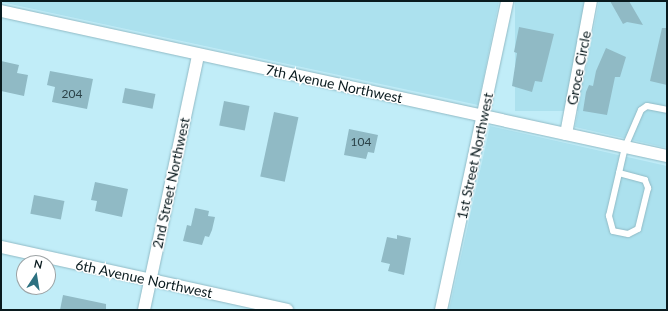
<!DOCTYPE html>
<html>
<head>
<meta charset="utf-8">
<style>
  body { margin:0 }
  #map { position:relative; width:668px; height:311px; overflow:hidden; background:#c1edf8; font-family:Lato,sans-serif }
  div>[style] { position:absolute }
  .built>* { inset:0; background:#ace1ee; transform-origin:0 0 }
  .building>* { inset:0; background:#90bac5; transform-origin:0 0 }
  .roads { filter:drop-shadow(0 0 1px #90bac5) drop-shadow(0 0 1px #90bac5) }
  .service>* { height:6px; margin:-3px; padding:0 3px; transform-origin:3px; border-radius:3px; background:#fff }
  .minor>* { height:12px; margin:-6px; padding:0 6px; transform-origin:6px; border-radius:6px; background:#fff }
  span { translate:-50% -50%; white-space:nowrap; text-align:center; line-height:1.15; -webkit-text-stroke:3px #fff; paint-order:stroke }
  .number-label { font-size:12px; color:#2b4248 }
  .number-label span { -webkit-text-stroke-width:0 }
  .street-label { font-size:14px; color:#091a1e }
  .frame { position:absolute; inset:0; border:2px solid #091a1e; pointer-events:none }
  .north { position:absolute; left:16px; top:255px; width:40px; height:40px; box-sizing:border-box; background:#fff; border:1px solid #9da3a5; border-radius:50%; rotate:12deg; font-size:11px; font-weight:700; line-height:16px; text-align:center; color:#091a1e }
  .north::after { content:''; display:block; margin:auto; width:14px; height:18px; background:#2d7181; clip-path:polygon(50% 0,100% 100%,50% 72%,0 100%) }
</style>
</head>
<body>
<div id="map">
  <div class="built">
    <div style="clip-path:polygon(499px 1px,478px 105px,1px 2px,1px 1px)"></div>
    <div style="left:515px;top:1px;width:69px;height:110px"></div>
    <div style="clip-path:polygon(599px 1px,667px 1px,667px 148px,575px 127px)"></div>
    <div style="clip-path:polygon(490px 126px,667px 166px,667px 310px,449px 310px)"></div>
  </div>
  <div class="building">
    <div style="clip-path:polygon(610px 1px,629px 1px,643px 25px,627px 22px,623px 24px)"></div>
    <div style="clip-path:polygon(519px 27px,554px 34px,542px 82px,535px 81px,532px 92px,512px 86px,517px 53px,514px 52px)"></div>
    <div style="clip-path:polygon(662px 28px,667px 28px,667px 85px,650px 81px)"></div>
    <div style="clip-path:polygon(606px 48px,626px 57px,620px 77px,615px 77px,607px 115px,583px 111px,586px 92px,589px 85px,593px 86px,596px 71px)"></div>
    <div style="clip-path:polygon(1px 61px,19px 65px,17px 73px,28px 75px,24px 96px,1px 91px)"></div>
    <div style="clip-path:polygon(50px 71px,93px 79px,87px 109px,52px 102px,55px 87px,47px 85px)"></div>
    <div style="left:125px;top:88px;width:31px;height:15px;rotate:11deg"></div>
    <div style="left:224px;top:101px;width:26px;height:25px;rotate:11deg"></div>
    <div style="left:274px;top:112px;width:25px;height:66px;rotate:12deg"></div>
    <div style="clip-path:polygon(349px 129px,378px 135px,374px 153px,368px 152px,366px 159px,344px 155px)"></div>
    <div style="clip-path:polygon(95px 182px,128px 189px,122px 217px,95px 211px,97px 201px,91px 200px)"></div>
    <div style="left:34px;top:195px;width:31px;height:19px;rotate:11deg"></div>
    <div style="clip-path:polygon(195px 208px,209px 211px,208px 216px,215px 217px,212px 230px,209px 237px,205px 236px,202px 245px,183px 241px,187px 225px,191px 226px)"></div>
    <div style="clip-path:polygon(397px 235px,411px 238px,404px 275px,388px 271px,390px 264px,381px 262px,387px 237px,397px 239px)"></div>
    <div style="clip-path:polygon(63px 295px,106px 304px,106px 310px,60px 310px)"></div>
  </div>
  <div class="roads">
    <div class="service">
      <div style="left:619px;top:173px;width:27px;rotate:15deg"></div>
      <div style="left:645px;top:180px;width:9px;rotate:69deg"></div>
      <div style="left:648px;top:188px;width:42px;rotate:103.7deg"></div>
      <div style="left:638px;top:229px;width:11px;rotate:153deg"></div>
      <div style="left:628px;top:234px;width:15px;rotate:-169deg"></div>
      <div style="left:613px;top:231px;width:16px;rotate:-105deg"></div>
      <div style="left:609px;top:216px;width:44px;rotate:-76.9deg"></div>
      <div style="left:619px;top:173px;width:27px;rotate:-77deg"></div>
      <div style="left:625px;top:147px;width:40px;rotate:-66.6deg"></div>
      <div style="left:641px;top:110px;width:7px;rotate:-34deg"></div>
      <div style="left:647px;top:106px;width:20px;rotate:11deg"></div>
    </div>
    <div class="minor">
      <div style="left:1px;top:11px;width:682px;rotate:12.28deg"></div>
      <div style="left:566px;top:134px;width:135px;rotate:-79.4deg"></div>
      <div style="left:1px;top:247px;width:293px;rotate:12.4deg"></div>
      <div style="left:144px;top:310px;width:261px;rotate:-78deg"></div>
      <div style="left:441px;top:310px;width:316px;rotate:-77.9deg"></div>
    </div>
  </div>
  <div class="number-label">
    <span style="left:72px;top:94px">204</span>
    <span style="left:361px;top:142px">104</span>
  </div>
  <div class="street-label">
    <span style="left:579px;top:68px;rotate:-79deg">Groce Circle</span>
    <span style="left:334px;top:84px;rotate:12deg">7th Avenue Northwest</span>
    <span style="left:475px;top:156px;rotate:-78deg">1st Street Northwest</span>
    <span style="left:171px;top:183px;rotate:-78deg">2nd Street Northwest</span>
    <span style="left:144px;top:279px;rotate:12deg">6th Avenue Northwest</span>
  </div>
  <div class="frame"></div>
  <div class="north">N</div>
</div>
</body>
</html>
